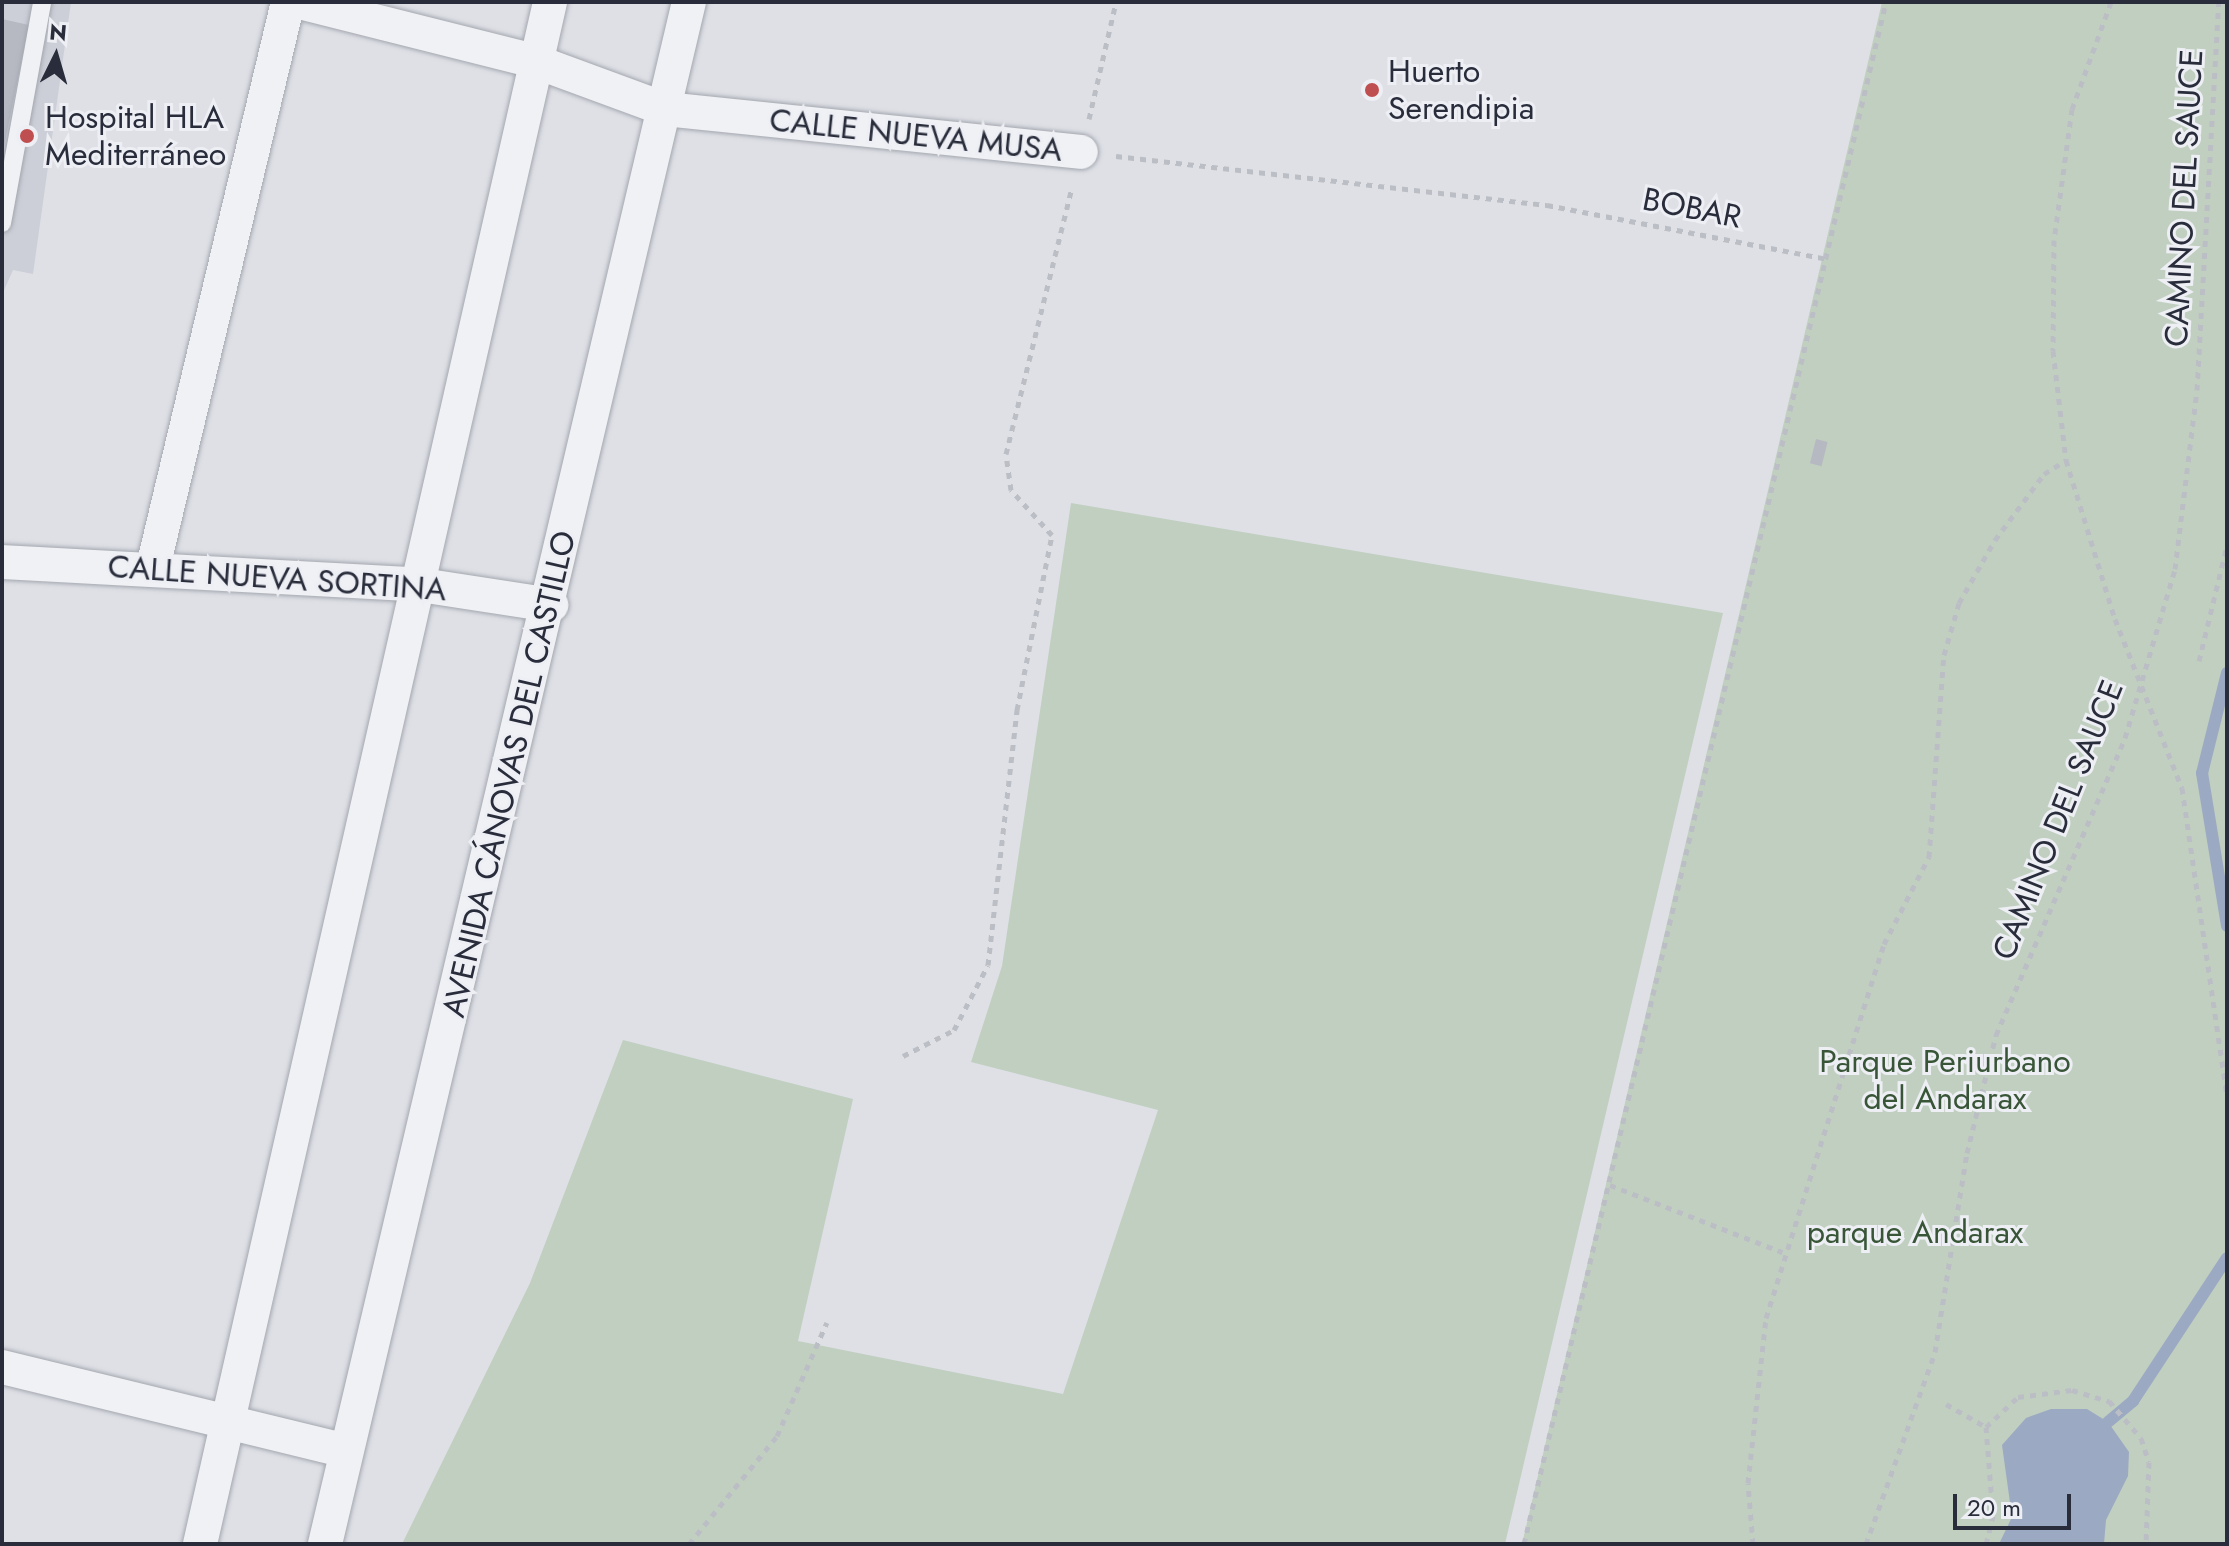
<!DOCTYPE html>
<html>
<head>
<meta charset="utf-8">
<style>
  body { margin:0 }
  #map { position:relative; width:2229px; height:1546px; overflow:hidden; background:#dee0e6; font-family:Jost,sans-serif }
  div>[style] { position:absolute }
  .built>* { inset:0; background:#cccfd7 }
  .green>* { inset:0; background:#c1cfc0 }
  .water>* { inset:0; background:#9ca9c2 }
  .stream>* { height:12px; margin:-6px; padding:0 6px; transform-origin:6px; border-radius:6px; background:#9ca9c2 }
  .building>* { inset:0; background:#b6b9c2; transform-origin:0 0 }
  .path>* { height:5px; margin-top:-2.5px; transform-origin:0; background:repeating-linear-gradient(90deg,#bcbec5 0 6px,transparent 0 12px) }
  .roads { filter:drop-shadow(0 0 2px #a4a7af) drop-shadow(0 0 2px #a4a7af) }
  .lane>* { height:18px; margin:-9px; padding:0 9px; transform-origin:9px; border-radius:9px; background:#f0f1f5 }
  .street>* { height:34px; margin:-17px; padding:0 17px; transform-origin:17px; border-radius:17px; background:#f0f1f5 }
  .dots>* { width:22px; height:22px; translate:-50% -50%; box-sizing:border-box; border:4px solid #edeff4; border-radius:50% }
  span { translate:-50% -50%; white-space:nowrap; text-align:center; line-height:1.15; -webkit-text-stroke:6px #edeff4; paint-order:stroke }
  .poi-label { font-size:32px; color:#292d3b }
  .left { translate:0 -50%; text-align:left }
  .street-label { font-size:32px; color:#292d3b }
  .park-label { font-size:32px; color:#395537 }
  .frame { position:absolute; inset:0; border:4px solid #292d3b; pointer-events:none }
  .north { position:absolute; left:16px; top:16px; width:80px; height:80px; -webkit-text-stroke:6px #edeff4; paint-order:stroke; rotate:5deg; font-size:22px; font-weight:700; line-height:32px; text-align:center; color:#292d3b }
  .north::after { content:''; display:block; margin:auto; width:28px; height:36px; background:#292d3b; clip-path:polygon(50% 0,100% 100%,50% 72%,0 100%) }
  .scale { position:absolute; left:1953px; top:1494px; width:118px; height:36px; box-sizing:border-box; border:4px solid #292d3b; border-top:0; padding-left:10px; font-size:24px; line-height:28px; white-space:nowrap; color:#292d3b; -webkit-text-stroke:6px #edeff4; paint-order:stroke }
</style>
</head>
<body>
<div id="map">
  <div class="built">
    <div style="clip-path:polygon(2px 2px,71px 2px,33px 274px,13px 270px,2px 295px)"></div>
  </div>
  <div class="green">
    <div style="clip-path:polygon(1882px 2px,2227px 2px,2227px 1544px,1522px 1544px)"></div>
    <div style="clip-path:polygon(1071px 503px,1723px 613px,1505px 1544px,402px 1544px,530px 1283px,623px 1040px,853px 1099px,798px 1341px,1063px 1394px,1158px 1110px,971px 1062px,1002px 966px)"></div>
  </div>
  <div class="water">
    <div style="clip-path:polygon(2051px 1409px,2087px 1409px,2108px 1422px,2129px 1452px,2128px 1476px,2106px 1520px,2104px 1544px,1999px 1544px,2012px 1517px,2002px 1445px,2026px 1418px)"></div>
  </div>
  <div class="stream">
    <div style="left:2227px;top:673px;width:103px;rotate:104deg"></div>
    <div style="left:2202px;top:773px;width:155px;rotate:80.7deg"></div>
    <div style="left:2108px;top:1422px;width:33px;rotate:-40deg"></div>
    <div style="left:2133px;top:1401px;width:171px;rotate:-56.7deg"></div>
  </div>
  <div class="building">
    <div style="clip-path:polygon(2px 19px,29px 25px,3px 151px,2px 151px)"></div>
    <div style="left:1816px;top:439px;width:12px;height:25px;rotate:14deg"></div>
  </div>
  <div class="path">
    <div style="left:2111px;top:2px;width:114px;rotate:110deg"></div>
    <div style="left:2072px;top:109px;width:132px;rotate:97.8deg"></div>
    <div style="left:2054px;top:240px;width:111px;rotate:90.5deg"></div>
    <div style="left:2053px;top:351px;width:110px;rotate:83.2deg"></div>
    <div style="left:2066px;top:460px;width:166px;rotate:72.9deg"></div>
    <div style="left:2115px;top:619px;width:182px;rotate:68.4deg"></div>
    <div style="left:2182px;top:788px;width:310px;rotate:81.7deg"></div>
    <div style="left:1089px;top:119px;width:120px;rotate:-77deg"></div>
    <div style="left:1116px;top:156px;width:434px;rotate:6.5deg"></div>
    <div style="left:1547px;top:205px;width:285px;rotate:10.9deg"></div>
    <div style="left:2199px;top:661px;width:119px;rotate:-76.4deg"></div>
    <div style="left:903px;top:1056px;width:57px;rotate:-27deg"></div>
    <div style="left:954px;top:1030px;width:73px;rotate:-62.4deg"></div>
    <div style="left:988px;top:965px;width:257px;rotate:-83.5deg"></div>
    <div style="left:1017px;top:710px;width:178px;rotate:-78.7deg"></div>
    <div style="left:1052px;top:535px;width:61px;rotate:-132.3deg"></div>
    <div style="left:1011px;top:490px;width:36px;rotate:-98deg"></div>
    <div style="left:1006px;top:454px;width:275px;rotate:-76.1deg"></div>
    <div style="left:1610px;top:1185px;width:185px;rotate:21.3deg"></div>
    <div style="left:1946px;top:1404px;width:46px;rotate:29.9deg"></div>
    <div style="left:689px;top:1544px;width:139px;rotate:-50.8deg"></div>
    <div style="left:777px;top:1436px;width:124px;rotate:-66.3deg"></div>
    <div style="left:1524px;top:1544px;width:1584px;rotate:-76.79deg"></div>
    <div style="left:1753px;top:1544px;width:61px;rotate:-94.7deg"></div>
    <div style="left:1748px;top:1483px;width:166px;rotate:-83.8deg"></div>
    <div style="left:1766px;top:1318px;width:392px;rotate:-72.5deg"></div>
    <div style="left:1884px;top:944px;width:98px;rotate:-62.7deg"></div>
    <div style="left:1929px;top:857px;width:203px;rotate:-85.8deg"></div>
    <div style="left:1944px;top:655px;width:54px;rotate:-73.9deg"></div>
    <div style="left:1959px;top:603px;width:73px;rotate:-60.3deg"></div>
    <div style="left:1995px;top:540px;width:82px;rotate:-53.4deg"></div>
    <div style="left:2044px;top:474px;width:26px;rotate:-32deg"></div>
    <div style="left:1866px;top:1544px;width:204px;rotate:-70.2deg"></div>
    <div style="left:1935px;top:1352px;width:202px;rotate:-80.9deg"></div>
    <div style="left:1967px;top:1153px;width:122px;rotate:-76.2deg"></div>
    <div style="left:1996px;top:1035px;width:324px;rotate:-66.5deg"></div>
    <div style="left:2125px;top:738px;width:176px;rotate:-73.5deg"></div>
    <div style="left:2175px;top:569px;width:180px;rotate:-83deg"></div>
    <div style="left:2197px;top:390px;width:389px;rotate:-86.8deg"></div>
    <div style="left:1986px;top:1544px;width:29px;rotate:-76deg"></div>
    <div style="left:1993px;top:1516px;width:89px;rotate:-94.5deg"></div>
    <div style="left:1986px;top:1427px;width:44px;rotate:-43.2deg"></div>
    <div style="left:2018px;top:1397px;width:54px;rotate:-7.4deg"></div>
    <div style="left:2072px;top:1390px;width:39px;rotate:17deg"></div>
    <div style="left:2109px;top:1401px;width:49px;rotate:49.1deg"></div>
    <div style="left:2141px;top:1438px;width:25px;rotate:72deg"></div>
    <div style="left:2149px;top:1462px;width:82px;rotate:92.1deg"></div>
  </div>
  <div class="roads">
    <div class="lane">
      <div style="left:2px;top:223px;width:225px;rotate:-79.7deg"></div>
    </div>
    <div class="street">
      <div style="left:299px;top:2px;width:245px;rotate:14.1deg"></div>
      <div style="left:537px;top:62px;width:136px;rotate:20.2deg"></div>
      <div style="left:665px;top:109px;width:418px;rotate:5.9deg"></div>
      <div style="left:2px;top:562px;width:413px;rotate:3.1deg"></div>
      <div style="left:414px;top:584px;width:139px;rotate:8.7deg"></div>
      <div style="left:153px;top:567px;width:581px;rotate:-76.56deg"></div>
      <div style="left:2px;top:1367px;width:354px;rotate:13.7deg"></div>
      <div style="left:200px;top:1544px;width:1581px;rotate:-77.21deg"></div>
      <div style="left:325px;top:1544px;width:1584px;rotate:-76.72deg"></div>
    </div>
  </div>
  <div class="dots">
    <div style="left:1372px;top:90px;background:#bf4e50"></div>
    <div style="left:27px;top:136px;background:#bf4e50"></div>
  </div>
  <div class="poi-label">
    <span class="left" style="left:1388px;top:90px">Huerto<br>Serendipia</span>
    <span class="left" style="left:45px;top:136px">Hospital HLA<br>Mediterráneo</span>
  </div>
  <div class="street-label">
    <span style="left:916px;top:135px;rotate:6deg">CALLE NUEVA MUSA</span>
    <span style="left:2184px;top:198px;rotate:-87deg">CAMINO DEL SAUCE</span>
    <span style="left:1692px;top:208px;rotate:11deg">BOBAR</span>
    <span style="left:277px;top:578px;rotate:4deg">CALLE NUEVA SORTINA</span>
    <span style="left:509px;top:774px;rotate:-77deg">AVENIDA CÁNOVAS DEL CASTILLO</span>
    <span style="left:2058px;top:820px;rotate:-68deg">CAMINO DEL SAUCE</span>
  </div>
  <div class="park-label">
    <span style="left:1945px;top:1080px">Parque Periurbano<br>del Andarax</span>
    <span style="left:1915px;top:1232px">parque Andarax</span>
  </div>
  <div class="frame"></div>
  <div class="north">N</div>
  <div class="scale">20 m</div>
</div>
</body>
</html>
